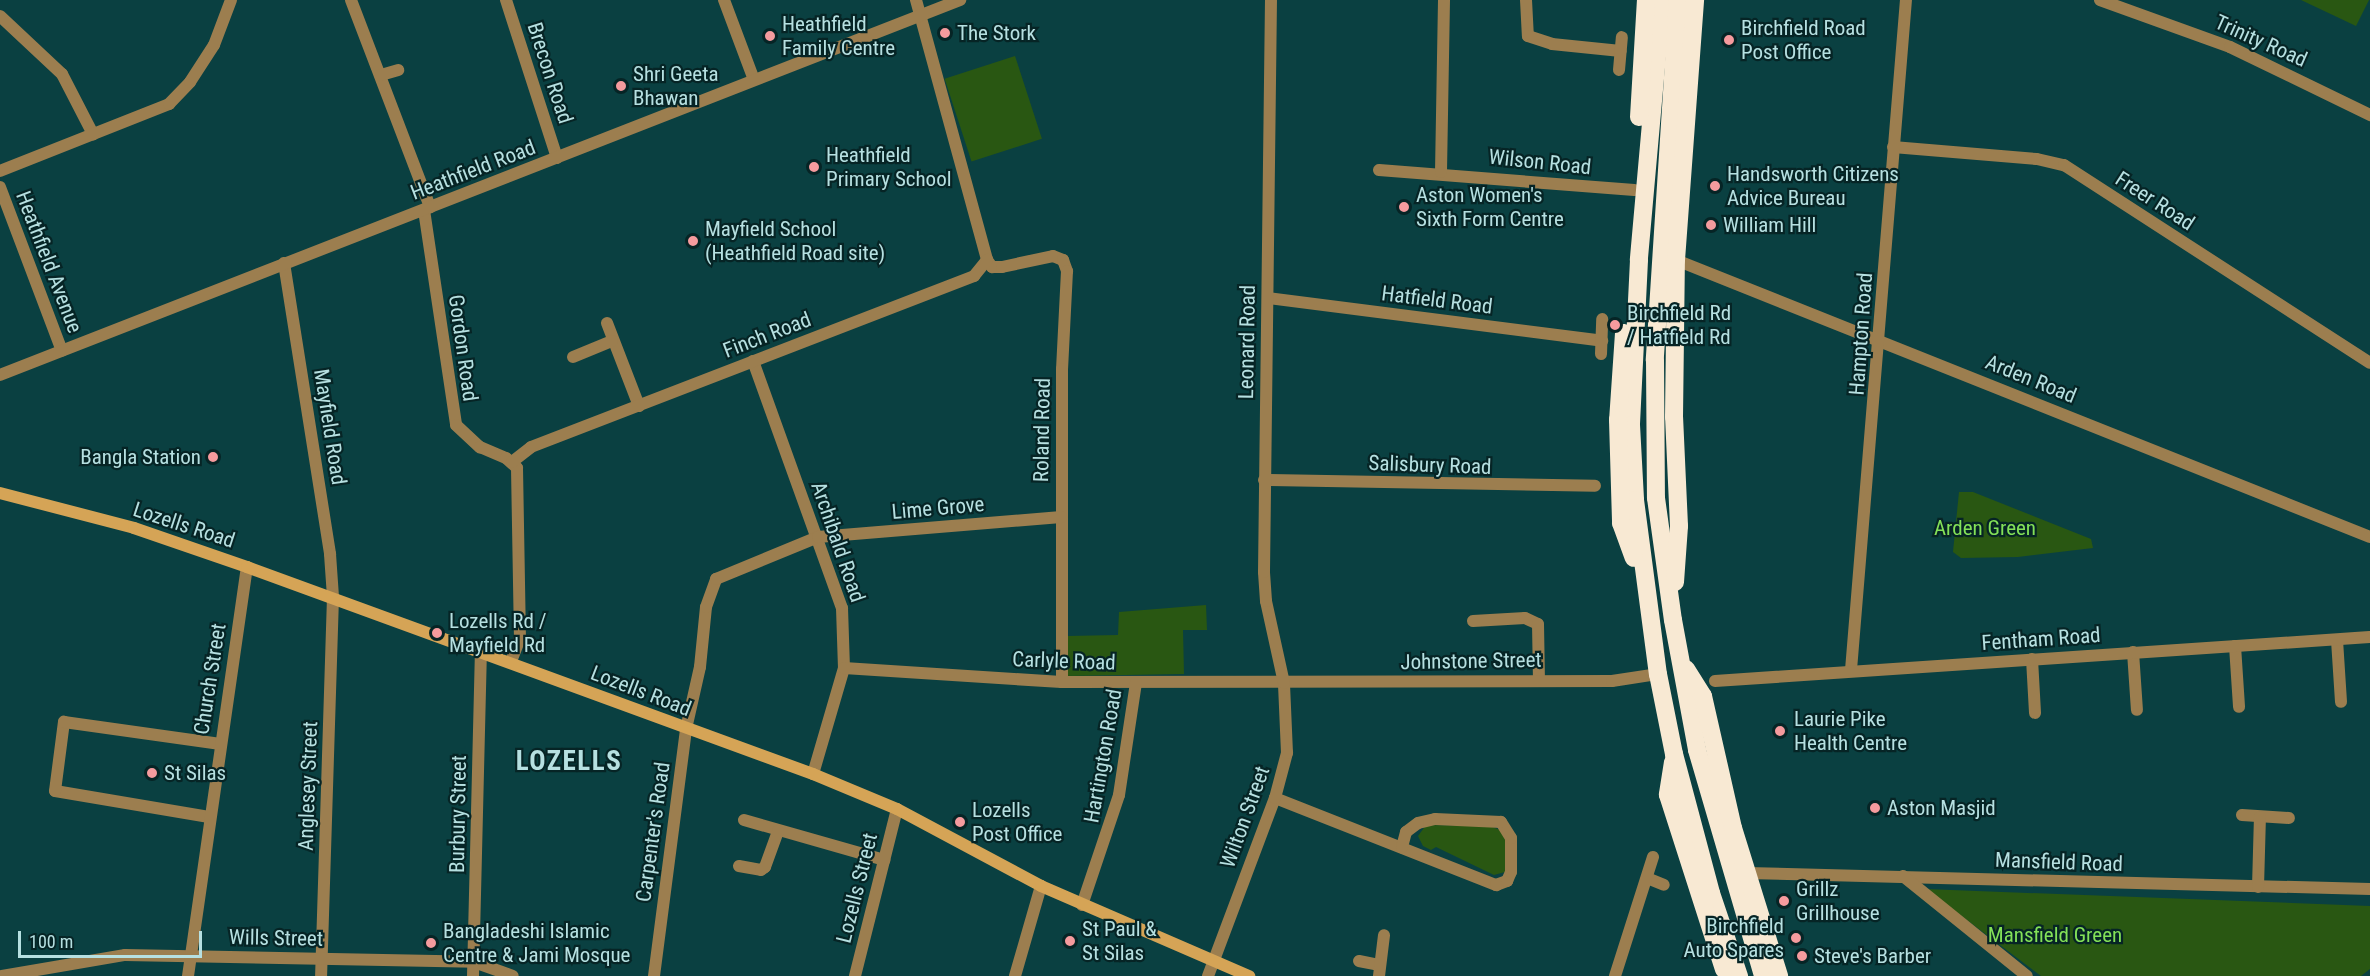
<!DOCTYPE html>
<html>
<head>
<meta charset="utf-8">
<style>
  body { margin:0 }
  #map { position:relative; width:2370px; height:976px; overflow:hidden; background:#0a4041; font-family:"Roboto Condensed",sans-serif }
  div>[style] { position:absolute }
  .green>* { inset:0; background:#295712; transform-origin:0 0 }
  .street>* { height:12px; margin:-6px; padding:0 6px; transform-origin:6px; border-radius:6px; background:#9c7e4f }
  .secondary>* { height:12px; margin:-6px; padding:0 6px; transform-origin:6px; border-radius:6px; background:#d5a456 }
  .highway>* { height:18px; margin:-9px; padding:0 9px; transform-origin:9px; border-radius:9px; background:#f8e9d3 }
  .dots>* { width:16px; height:16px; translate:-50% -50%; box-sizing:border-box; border:3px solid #062425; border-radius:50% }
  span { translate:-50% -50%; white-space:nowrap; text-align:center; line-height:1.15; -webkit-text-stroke:4.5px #062425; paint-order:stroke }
  .poi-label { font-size:21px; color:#b6e0e1 }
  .left { translate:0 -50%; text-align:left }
  .right { translate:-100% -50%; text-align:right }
  .street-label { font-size:21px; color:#b6e0e1 }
  .park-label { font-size:21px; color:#83e158 }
  .district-label { font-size:27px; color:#b6e0e1; font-weight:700; letter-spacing:1.5px }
  .scale { position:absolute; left:18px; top:931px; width:184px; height:27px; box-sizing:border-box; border:3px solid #b6e0e1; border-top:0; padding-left:8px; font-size:18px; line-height:21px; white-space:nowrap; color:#b6e0e1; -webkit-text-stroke:4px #062425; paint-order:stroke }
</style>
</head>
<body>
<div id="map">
  <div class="green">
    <div style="clip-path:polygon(2301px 0,2369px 0,2356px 26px)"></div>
    <div style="left:1015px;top:56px;width:87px;height:74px;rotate:72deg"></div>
    <div style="clip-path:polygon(1959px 492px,1973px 492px,2091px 539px,2093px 548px,2018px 557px,1961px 558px,1953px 552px)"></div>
    <div style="clip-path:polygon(1206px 605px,1207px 630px,1183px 630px,1184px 674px,1066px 676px,1067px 636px,1118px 635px,1119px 612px)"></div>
    <div style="clip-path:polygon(1426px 825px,1490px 826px,1500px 830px,1507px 838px,1505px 872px,1494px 875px,1436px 847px,1431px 850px,1423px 846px,1418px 836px)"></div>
    <div style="clip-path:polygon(1926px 889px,2370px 906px,2370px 969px,2361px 976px,2041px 976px)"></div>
  </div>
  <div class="street">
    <div style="left:351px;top:0;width:222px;rotate:69.1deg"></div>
    <div style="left:506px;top:0;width:166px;rotate:72.1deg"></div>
    <div style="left:724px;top:0;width:85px;rotate:69.4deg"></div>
    <div style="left:916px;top:0;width:270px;rotate:74.7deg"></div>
    <div style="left:987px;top:260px;width:9px;rotate:54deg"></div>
    <div style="left:992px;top:267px;width:10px"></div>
    <div style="left:1002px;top:267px;width:52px;rotate:-12.2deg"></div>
    <div style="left:1053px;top:256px;width:11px;rotate:22deg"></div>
    <div style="left:1063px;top:260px;width:12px;rotate:70deg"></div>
    <div style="left:1067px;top:271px;width:98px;rotate:92.9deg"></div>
    <div style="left:1062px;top:369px;width:313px;rotate:90deg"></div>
    <div style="left:1526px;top:0;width:36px;rotate:87deg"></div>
    <div style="left:1528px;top:36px;width:25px;rotate:18deg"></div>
    <div style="left:1552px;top:44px;width:69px;rotate:5.8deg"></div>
    <div style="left:2100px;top:0;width:138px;rotate:19.9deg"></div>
    <div style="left:2230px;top:47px;width:156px;rotate:25.9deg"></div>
    <div style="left:0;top:16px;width:85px;rotate:43.1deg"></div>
    <div style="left:62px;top:74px;width:68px;rotate:62.7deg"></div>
    <div style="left:1619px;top:70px;width:33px;rotate:-85deg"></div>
    <div style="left:381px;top:75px;width:18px;rotate:-16deg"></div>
    <div style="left:1893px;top:147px;width:144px;rotate:4.8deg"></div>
    <div style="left:2037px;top:159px;width:28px;rotate:13deg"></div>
    <div style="left:2064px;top:165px;width:364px;rotate:32.9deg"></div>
    <div style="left:1379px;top:170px;width:256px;rotate:4.5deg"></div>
    <div style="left:0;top:171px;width:182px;rotate:-21.6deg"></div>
    <div style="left:169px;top:104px;width:30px;rotate:-46deg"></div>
    <div style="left:190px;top:82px;width:44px;rotate:-57deg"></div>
    <div style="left:214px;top:45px;width:48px;rotate:-69.3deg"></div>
    <div style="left:1441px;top:172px;width:172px;rotate:-89deg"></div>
    <div style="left:0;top:187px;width:175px;rotate:69.3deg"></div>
    <div style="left:424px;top:210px;width:217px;rotate:81.5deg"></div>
    <div style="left:456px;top:425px;width:33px;rotate:43deg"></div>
    <div style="left:480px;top:447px;width:28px;rotate:23deg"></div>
    <div style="left:506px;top:458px;width:15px;rotate:42deg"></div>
    <div style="left:517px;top:468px;width:170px;rotate:89deg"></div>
    <div style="left:520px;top:638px;width:26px;rotate:111deg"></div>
    <div style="left:1676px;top:260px;width:747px;rotate:21.76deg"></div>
    <div style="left:284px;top:263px;width:295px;rotate:81deg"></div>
    <div style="left:330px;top:554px;width:43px;rotate:86deg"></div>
    <div style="left:333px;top:597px;width:379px;rotate:91.8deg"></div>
    <div style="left:1268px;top:298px;width:337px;rotate:7.3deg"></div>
    <div style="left:607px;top:323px;width:89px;rotate:68.9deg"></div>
    <div style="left:1601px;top:354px;width:35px;rotate:-88deg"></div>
    <div style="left:573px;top:357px;width:42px;rotate:-22.3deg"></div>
    <div style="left:753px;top:361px;width:263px;rotate:70.2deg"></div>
    <div style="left:842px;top:608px;width:60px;rotate:88.1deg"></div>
    <div style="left:844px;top:668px;width:110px;rotate:106.3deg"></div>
    <div style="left:0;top:375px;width:1031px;rotate:-21.34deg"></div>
    <div style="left:512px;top:462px;width:24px;rotate:-38deg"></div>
    <div style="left:531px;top:447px;width:475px;rotate:-21.1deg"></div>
    <div style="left:974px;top:276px;width:21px;rotate:-51deg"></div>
    <div style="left:1264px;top:480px;width:331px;rotate:1deg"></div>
    <div style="left:1473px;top:621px;width:52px;rotate:-3.3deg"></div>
    <div style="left:1525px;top:618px;width:14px;rotate:25deg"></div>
    <div style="left:1538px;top:624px;width:56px;rotate:89deg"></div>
    <div style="left:2337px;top:640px;width:62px;rotate:86.3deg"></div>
    <div style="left:2235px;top:646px;width:61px;rotate:86.2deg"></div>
    <div style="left:2133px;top:652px;width:58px;rotate:86.1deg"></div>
    <div style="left:2032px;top:659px;width:54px;rotate:86.8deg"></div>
    <div style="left:844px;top:668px;width:218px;rotate:3.7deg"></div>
    <div style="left:1062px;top:682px;width:550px;rotate:-0.1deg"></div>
    <div style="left:1612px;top:681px;width:47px;rotate:-8.7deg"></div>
    <div style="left:1851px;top:670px;width:672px;rotate:-85.31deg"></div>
    <div style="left:1715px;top:681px;width:656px;rotate:-3.84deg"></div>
    <div style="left:1275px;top:798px;width:238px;rotate:21.5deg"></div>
    <div style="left:1496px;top:885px;width:12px;rotate:-20deg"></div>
    <div style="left:1507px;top:881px;width:10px;rotate:-66deg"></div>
    <div style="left:1511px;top:872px;width:34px;rotate:-90deg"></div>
    <div style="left:1511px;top:838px;width:19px;rotate:-122deg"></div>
    <div style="left:1501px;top:822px;width:66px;rotate:-177.4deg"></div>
    <div style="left:1435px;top:819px;width:17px;rotate:167deg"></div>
    <div style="left:1418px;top:823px;width:15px;rotate:143deg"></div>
    <div style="left:1406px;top:832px;width:16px;rotate:105deg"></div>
    <div style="left:2242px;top:815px;width:47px;rotate:3.7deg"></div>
    <div style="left:209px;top:817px;width:156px;rotate:-170.4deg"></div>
    <div style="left:55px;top:791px;width:70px;rotate:-82.6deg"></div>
    <div style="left:64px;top:722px;width:158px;rotate:8deg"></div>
    <div style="left:744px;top:820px;width:146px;rotate:15.9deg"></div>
    <div style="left:739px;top:866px;width:22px;rotate:10deg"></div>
    <div style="left:761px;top:870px;width:5px;rotate:-37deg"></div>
    <div style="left:765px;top:867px;width:38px;rotate:-70deg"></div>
    <div style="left:1746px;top:873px;width:624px;rotate:1.47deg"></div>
    <div style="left:1903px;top:876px;width:159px;rotate:38.9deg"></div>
    <div style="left:1647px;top:878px;width:18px;rotate:22deg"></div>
    <div style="left:2258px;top:887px;width:70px;rotate:-88.4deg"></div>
    <div style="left:1082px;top:905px;width:116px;rotate:-71.4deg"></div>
    <div style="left:1119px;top:795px;width:114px;rotate:-81.4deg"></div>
    <div style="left:1359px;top:961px;width:20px;rotate:11deg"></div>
    <div style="left:2px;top:976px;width:125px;rotate:-9.7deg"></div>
    <div style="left:125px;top:955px;width:349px;rotate:1.1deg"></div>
    <div style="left:474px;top:962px;width:41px;rotate:19.7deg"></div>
    <div style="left:188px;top:976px;width:413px;rotate:-81.8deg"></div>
    <div style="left:473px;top:976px;width:324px;rotate:-88.6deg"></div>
    <div style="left:654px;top:976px;width:249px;rotate:-82.6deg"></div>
    <div style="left:686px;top:729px;width:64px;rotate:-77.3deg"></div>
    <div style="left:700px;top:667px;width:60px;rotate:-84.3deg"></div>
    <div style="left:706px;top:607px;width:30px;rotate:-70deg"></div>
    <div style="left:716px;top:579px;width:110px;rotate:-22.4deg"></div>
    <div style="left:818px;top:537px;width:244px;rotate:-4.7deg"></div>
    <div style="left:855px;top:976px;width:172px;rotate:-75.9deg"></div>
    <div style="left:1015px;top:976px;width:94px;rotate:-73.9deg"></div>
    <div style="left:1208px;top:976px;width:190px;rotate:-69.4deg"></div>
    <div style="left:1275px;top:798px;width:47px;rotate:-75.1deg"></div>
    <div style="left:1287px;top:753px;width:70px;rotate:-92.5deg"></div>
    <div style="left:1284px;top:683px;width:84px;rotate:-102.4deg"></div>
    <div style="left:1266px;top:601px;width:29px;rotate:-94deg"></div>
    <div style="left:1264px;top:572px;width:572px;rotate:-89.3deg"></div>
    <div style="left:1379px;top:976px;width:41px;rotate:-83deg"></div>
    <div style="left:1615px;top:976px;width:125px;rotate:-72.3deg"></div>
  </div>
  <div class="secondary">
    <div style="left:0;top:493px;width:138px;rotate:14.6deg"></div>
    <div style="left:134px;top:528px;width:120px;rotate:19deg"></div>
    <div style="left:247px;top:567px;width:603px;rotate:20.09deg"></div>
    <div style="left:813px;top:774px;width:91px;rotate:22.6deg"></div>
    <div style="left:897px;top:809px;width:163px;rotate:28.1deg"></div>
    <div style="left:1041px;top:886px;width:227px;rotate:23.4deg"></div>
  </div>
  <div class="highway">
    <div style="left:1662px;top:0;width:261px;rotate:95.1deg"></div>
    <div style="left:1639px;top:260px;width:165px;rotate:92.8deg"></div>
    <div style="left:1631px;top:425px;width:75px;rotate:86.9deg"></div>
    <div style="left:1635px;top:500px;width:176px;rotate:82.5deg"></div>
    <div style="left:1658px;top:674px;width:82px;rotate:78.7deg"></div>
    <div style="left:1674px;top:754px;width:144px;rotate:75.1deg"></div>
    <div style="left:1711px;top:893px;width:88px;rotate:71.4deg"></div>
    <div style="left:1678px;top:0;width:361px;rotate:93.7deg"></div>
    <div style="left:1655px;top:360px;width:138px;rotate:89.6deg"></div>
    <div style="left:1656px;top:498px;width:123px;rotate:82.1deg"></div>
    <div style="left:1673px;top:620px;width:132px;rotate:79.5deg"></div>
    <div style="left:1697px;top:750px;width:235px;rotate:73.7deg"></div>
    <div style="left:1639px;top:117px;width:117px;rotate:-86.6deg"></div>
    <div style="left:1624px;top:333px;width:87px;rotate:93.9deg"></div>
    <div style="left:1618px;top:420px;width:103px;rotate:88.3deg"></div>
    <div style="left:1621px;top:523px;width:37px;rotate:70deg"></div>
    <div style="left:1675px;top:582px;width:56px;rotate:-85.9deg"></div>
    <div style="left:1679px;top:526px;width:109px;rotate:-92.6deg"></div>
    <div style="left:1674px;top:417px;width:157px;rotate:-89.3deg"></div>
    <div style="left:1676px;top:260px;width:261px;rotate:-85.8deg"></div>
    <div style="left:1686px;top:669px;width:32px;rotate:58deg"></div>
    <div style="left:1703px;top:696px;width:135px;rotate:77.2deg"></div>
    <div style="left:1733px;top:828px;width:155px;rotate:72.7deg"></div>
    <div style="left:1673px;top:762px;width:33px;rotate:99deg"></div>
    <div style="left:1668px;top:795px;width:183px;rotate:72.2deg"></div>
  </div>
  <div class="dots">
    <div style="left:945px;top:33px;background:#f59b9e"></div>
    <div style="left:770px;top:36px;background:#f59b9e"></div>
    <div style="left:1729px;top:40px;background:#f59b9e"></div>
    <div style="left:621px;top:86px;background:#f59b9e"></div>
    <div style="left:814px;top:167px;background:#f59b9e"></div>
    <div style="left:1715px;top:186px;background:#f59b9e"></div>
    <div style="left:1404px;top:207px;background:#f59b9e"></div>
    <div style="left:1711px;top:225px;background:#f59b9e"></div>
    <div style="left:693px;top:241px;background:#f59b9e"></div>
    <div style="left:1615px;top:325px;background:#f59b9e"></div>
    <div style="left:213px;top:457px;background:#f59b9e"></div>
    <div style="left:437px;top:633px;background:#f59b9e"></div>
    <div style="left:1780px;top:731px;background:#f59b9e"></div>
    <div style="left:152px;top:773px;background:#f59b9e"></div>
    <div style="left:1875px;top:808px;background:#f59b9e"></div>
    <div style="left:960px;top:822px;background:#f59b9e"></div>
    <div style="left:1784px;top:901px;background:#f59b9e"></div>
    <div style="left:1796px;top:938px;background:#f59b9e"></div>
    <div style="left:1070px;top:941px;background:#f59b9e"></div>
    <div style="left:431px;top:943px;background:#f59b9e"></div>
    <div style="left:1802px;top:956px;background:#f59b9e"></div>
  </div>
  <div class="poi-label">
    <span class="left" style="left:782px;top:36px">Heathfield<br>Family Centre</span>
    <span class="left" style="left:1741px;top:40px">Birchfield Road<br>Post Office</span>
    <span class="left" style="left:957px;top:33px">The Stork</span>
    <span class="left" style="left:633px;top:86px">Shri Geeta<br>Bhawan</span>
    <span class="left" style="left:826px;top:167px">Heathfield<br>Primary School</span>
    <span class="left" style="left:1727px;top:186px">Handsworth Citizens<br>Advice Bureau</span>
    <span class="left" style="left:1416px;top:207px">Aston Women's<br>Sixth Form Centre</span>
    <span class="left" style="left:1723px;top:225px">William Hill</span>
    <span class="left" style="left:705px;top:241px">Mayfield School<br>(Heathfield Road site)</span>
    <span class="left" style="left:1627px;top:325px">Birchfield Rd<br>/ Hatfield Rd</span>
    <span class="right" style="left:201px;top:457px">Bangla Station</span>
    <span class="left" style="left:449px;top:633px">Lozells Rd /<br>Mayfield Rd</span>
    <span class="left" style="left:1794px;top:731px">Laurie Pike<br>Health Centre</span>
    <span class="left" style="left:164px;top:773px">St Silas</span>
    <span class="left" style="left:1887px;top:808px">Aston Masjid</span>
    <span class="left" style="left:972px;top:822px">Lozells<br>Post Office</span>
    <span class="left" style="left:1796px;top:901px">Grillz<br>Grillhouse</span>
    <span class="right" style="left:1784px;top:938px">Birchfield<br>Auto Spares</span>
    <span class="left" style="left:1082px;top:941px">St Paul &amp;<br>St Silas</span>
    <span class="left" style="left:443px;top:943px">Bangladeshi Islamic<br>Centre &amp; Jami Mosque</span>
    <span class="left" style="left:1814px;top:956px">Steve's Barber</span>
  </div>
  <div class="street-label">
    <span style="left:2261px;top:41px;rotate:24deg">Trinity Road</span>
    <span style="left:550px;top:73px;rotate:72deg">Brecon Road</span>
    <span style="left:1540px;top:162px;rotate:6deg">Wilson Road</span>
    <span style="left:473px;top:170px;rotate:-21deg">Heathfield Road</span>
    <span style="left:2155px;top:201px;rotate:33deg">Freer Road</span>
    <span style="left:49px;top:262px;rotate:69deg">Heathfield Avenue</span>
    <span style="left:1437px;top:300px;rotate:7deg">Hatfield Road</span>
    <span style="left:1861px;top:334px;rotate:-86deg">Hampton Road</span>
    <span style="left:767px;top:335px;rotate:-21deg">Finch Road</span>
    <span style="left:1247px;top:342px;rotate:-89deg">Leonard Road</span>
    <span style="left:463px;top:348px;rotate:82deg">Gordon Road</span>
    <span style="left:2031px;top:379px;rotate:22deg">Arden Road</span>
    <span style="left:330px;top:427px;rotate:81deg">Mayfield Road</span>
    <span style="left:1042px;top:430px;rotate:-89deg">Roland Road</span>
    <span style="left:1430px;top:465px;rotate:2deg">Salisbury Road</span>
    <span style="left:938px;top:508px;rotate:-5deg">Lime Grove</span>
    <span style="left:184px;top:525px;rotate:18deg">Lozells Road</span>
    <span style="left:838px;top:542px;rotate:71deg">Archibald Road</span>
    <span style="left:2041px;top:639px;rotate:-4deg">Fentham Road</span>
    <span style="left:1064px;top:661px;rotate:2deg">Carlyle Road</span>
    <span style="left:1471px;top:661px;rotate:-1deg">Johnstone Street</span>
    <span style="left:210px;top:679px;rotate:-81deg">Church Street</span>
    <span style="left:641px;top:691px;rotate:21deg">Lozells Road</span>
    <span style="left:1103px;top:756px;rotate:-80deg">Hartington Road</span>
    <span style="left:308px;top:786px;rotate:-88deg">Anglesey Street</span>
    <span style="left:458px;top:814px;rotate:-89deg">Burbury Street</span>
    <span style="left:1245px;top:817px;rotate:-70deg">Wilton Street</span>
    <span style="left:653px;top:832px;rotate:-82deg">Carpenter's Road</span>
    <span style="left:2059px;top:862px;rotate:2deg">Mansfield Road</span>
    <span style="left:857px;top:888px;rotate:-76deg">Lozells Street</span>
    <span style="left:276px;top:938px;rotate:1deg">Wills Street</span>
  </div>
  <div class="park-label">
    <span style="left:1985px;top:528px">Arden Green</span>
    <span style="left:2055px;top:935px">Mansfield Green</span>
  </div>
  <div class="district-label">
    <span style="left:569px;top:762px">LOZELLS</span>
  </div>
  <div class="scale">100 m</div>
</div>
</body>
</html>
